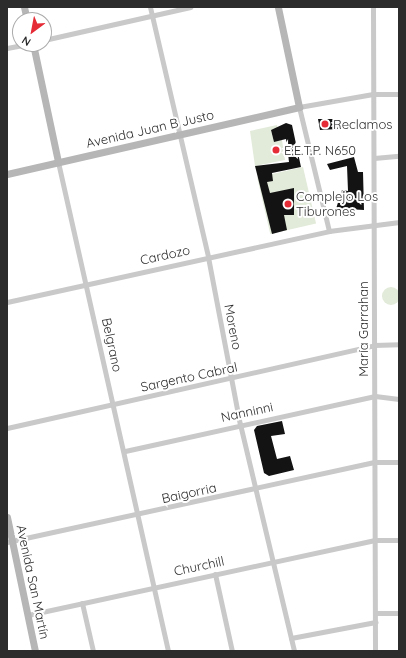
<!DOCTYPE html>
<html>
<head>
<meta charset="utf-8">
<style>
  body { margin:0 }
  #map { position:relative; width:406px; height:658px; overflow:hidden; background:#fff; font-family:Quicksand,sans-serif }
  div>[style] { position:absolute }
  .green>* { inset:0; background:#e2ead9; transform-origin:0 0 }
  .round { border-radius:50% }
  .building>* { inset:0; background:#131313 }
  .street>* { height:5px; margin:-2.5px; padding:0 2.5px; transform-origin:2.5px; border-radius:2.5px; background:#c9c9c9 }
  .secondary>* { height:7px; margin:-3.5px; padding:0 3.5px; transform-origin:3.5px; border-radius:3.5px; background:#b6b6b6 }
  .dots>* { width:11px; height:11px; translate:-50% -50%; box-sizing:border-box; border:2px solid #fff; border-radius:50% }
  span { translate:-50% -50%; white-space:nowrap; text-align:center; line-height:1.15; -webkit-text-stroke:4px #fff; paint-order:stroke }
  .poi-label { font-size:13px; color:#2c2c2c }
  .left { translate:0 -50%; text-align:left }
  .street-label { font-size:13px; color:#2c2c2c }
  .frame { position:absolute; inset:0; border:8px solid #2c2c2c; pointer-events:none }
  .north { position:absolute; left:12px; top:12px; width:40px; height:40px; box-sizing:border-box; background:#fff; border:1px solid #ababab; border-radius:50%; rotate:212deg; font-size:11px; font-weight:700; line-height:16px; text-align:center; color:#2c2c2c }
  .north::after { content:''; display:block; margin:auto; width:14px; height:18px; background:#e52b36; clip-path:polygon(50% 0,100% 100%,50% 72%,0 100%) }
</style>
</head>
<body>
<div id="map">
  <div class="green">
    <div style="clip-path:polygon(277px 125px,278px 129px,271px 131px,274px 141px,282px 140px,285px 160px,255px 166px,250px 131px)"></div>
    <div style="left:303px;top:167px;width:58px;height:47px;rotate:77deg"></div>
    <div class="round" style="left:382px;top:287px;width:18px;height:18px"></div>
  </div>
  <div class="building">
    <div style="clip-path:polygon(318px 119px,335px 119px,338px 129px,320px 130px)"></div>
    <div style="clip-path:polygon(286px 123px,292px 125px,301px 167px,272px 173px,273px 181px,267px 182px,270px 193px,294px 188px,294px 215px,284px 215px,287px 230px,272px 234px,255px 166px,289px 162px,286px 139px,274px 142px,271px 130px)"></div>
    <div style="clip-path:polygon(354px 157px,358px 172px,363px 172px,364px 210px,347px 209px,343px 217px,334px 215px,342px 190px,348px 191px,347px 166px,330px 170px,327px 164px)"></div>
    <div style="clip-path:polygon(282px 421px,285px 434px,271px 436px,277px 459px,290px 456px,294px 470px,269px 476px,264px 473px,254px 430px,257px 426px)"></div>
  </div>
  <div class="street">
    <div style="left:150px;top:7px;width:257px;rotate:76.9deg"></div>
    <div style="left:208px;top:257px;width:170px;rotate:79.2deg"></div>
    <div style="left:240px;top:424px;width:233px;rotate:76.6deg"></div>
    <div style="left:373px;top:7px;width:644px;rotate:89.82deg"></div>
    <div style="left:44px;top:40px;width:150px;rotate:-12.7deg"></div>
    <div style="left:7px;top:48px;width:20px;rotate:-11deg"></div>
    <div style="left:374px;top:158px;width:25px;rotate:-5deg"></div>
    <div style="left:58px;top:162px;width:501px;rotate:77.32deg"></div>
    <div style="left:329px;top:231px;width:128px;rotate:-103.6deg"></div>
    <div style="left:299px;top:107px;width:75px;rotate:-10deg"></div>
    <div style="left:373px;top:94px;width:26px"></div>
    <div style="left:7px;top:302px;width:330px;rotate:-12.4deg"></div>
    <div style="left:329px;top:231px;width:71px;rotate:-7.3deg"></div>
    <div style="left:7px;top:428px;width:376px;rotate:-12.7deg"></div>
    <div style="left:374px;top:345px;width:25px;rotate:-2deg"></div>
    <div style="left:125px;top:451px;width:256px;rotate:-12.4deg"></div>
    <div style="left:375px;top:396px;width:24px;rotate:7deg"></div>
    <div style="left:7px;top:542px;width:377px;rotate:-12.3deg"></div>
    <div style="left:375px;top:462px;width:24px"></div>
    <div style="left:215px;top:574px;width:79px;rotate:77.6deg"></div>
    <div style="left:82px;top:603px;width:49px;rotate:77.1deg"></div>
    <div style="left:376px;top:613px;width:23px"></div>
    <div style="left:28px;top:615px;width:355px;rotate:-12.2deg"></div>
    <div style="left:375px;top:540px;width:24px"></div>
    <div style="left:291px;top:638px;width:86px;rotate:-10.7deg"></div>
  </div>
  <div class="secondary">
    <div style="left:24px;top:7px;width:13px;rotate:77deg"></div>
    <div style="left:33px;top:44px;width:121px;rotate:78deg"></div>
    <div style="left:7px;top:174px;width:300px;rotate:-12.9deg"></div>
    <div style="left:299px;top:107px;width:102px;rotate:-101.9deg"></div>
    <div style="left:7px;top:517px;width:137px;rotate:78.2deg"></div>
  </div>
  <div class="dots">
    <div style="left:325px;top:124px;background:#e52b36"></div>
    <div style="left:276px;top:150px;background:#e52b36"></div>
    <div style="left:288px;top:204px;background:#e52b36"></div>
  </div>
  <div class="poi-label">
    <span class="left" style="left:333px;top:124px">Reclamos</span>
    <span class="left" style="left:284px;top:150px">E.E.T.P. N650</span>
    <span class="left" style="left:296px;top:204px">Complejo Los<br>Tiburones</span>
  </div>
  <div class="street-label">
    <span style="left:150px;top:129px;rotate:-13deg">Avenida Juan B Justo</span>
    <span style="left:165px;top:255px;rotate:-12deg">Cardozo</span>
    <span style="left:233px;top:327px;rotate:79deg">Moreno</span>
    <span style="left:363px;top:329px;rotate:-90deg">María Garrahan</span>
    <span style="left:112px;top:345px;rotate:78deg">Belgrano</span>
    <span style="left:189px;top:377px;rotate:-12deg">Sargento Cabral</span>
    <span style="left:247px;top:412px;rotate:-12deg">Nanninni</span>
    <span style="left:189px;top:493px;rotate:-12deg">Baigorria</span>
    <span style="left:199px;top:566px;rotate:-12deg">Churchill</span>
    <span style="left:33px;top:582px;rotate:78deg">Avenida San Martín</span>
  </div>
  <div class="frame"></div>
  <div class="north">N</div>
</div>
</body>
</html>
